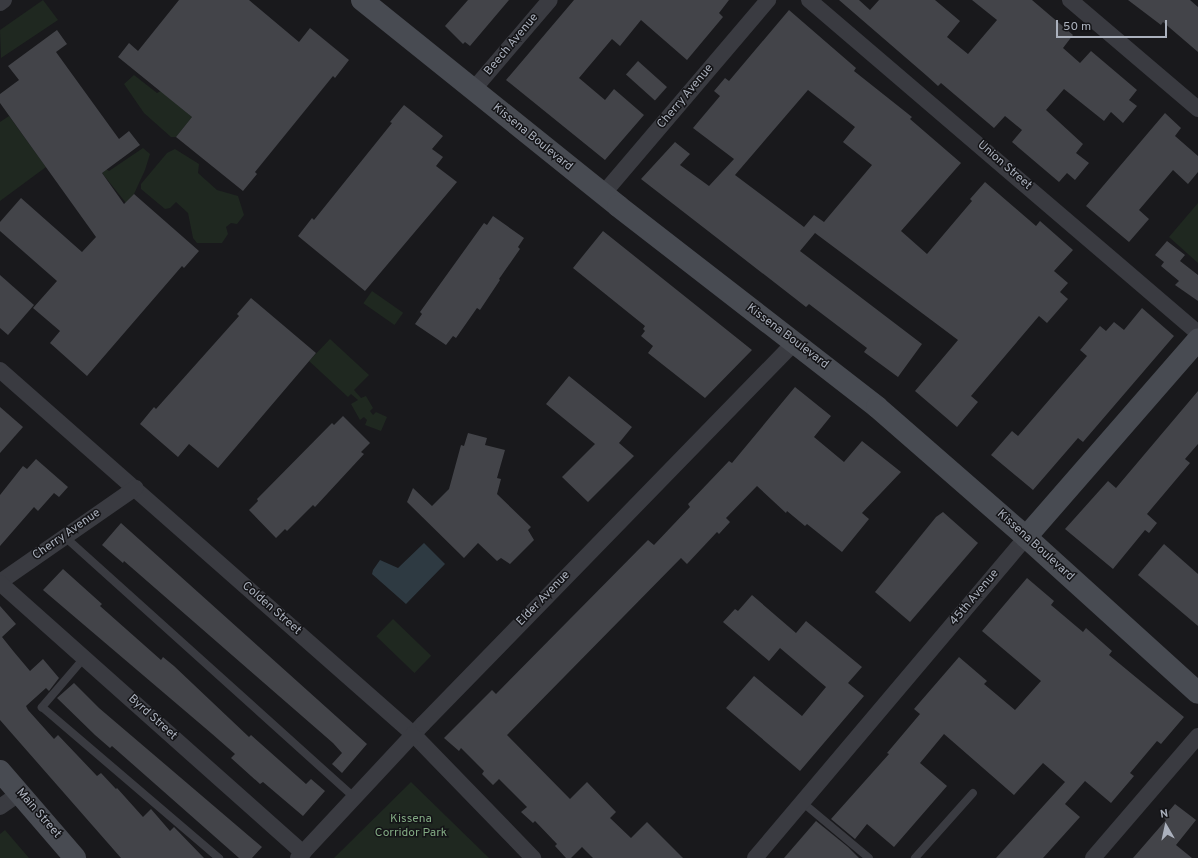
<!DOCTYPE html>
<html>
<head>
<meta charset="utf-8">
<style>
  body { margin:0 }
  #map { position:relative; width:1198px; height:858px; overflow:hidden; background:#19191c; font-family:Overpass,sans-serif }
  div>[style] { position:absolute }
  .green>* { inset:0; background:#1f2820; transform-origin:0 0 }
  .water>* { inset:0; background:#2e3a42 }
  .building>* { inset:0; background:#434449; transform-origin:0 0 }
  .lane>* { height:8px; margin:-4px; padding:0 4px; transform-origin:4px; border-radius:4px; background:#3a3b41 }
  .street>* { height:16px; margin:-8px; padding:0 8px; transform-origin:8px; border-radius:8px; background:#3a3b41 }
  .secondary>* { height:22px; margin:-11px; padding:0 11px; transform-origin:11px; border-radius:11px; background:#484b52 }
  span { translate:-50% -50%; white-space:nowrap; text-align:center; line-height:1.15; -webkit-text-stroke:3px #141417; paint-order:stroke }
  .street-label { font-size:12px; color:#abb1bd }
  .park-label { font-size:12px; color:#81a982 }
  .north { position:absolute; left:1146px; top:806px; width:40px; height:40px; -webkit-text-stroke:3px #141417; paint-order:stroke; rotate:351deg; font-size:11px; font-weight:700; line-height:16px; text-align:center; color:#abb1bd }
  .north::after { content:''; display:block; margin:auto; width:14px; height:18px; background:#abb1bd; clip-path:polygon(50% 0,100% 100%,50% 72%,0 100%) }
  .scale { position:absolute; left:1056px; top:20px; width:111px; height:18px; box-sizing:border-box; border:2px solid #abb1bd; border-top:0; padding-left:5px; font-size:12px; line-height:14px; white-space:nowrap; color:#abb1bd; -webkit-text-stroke:3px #141417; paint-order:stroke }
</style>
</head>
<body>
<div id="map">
  <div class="green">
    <div style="clip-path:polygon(43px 0,58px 20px,1px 58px,0 30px)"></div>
    <div style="clip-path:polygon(134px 75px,157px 93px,161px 91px,192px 117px,176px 137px,171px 137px,144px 113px,124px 84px)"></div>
    <div style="clip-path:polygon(9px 116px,46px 167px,0 201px,0 122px)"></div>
    <div style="clip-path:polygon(143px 148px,150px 154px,145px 170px,134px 194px,126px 203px,102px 173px,106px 169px,109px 171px)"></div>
    <div style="clip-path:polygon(175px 149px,199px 164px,198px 173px,217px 190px,238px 196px,244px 215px,237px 224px,231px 223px,226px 227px,228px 234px,222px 243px,197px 243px,193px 238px,188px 213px,176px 202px,170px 208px,165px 209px,141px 189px,141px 184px,167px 153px)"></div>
    <div style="clip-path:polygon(1198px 203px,1198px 263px,1169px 237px)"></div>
    <div style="left:372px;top:291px;width:38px;height:15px;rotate:35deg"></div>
    <div style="clip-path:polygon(330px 339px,369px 375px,354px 390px,361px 398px,366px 396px,373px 408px,370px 411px,373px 415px,376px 412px,387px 417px,381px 431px,365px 425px,367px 420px,364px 417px,360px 420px,351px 404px,358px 400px,351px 394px,348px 397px,309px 361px)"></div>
    <div style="left:393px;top:619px;width:53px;height:24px;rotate:44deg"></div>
    <div style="clip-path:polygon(411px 782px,489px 858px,334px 858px)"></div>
    <div style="clip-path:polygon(5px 830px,29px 858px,0 858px,0 834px)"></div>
  </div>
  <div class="water">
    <div style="clip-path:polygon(424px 543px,445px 564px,406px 604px,372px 574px,373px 570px,380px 560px,398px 568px)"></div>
  </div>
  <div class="building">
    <div style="clip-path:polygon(179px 0,249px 0,299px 42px,310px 28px,349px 60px,335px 78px,333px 76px,255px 172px,257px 174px,243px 191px,176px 137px,192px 117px,118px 57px,129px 43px,138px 51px)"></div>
    <div style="clip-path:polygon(468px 0,509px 0,470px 46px,465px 42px,463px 44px,445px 26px)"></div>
    <div style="clip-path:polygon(574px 0,729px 0,719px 13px,723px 17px,687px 60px,641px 20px,620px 46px,612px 39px,579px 78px,605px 100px,614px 89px,644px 115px,605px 160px,506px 80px)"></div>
    <div style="clip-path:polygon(839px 0,859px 0,870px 10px,879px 0,935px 0,960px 21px,947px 37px,968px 54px,997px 20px,972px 0,1032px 0,1073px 35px,1063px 48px,1080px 63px,1091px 51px,1137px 90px,1129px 100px,1137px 106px,1123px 123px,1111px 112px,1104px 121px,1064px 89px,1046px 110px,1083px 144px,1076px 153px,1089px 163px,1075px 180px,1067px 173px,1059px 182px,1012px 142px,1022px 130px,1005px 116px,994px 128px,941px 83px,938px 86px,927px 76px)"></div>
    <div style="clip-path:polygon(1128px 0,1190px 0,1198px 7px,1198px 52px,1163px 22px,1161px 25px)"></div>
    <div style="clip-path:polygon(evenodd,789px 10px,856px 68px,854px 71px,912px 117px,910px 119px,961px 163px,901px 231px,927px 254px,972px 201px,970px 199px,985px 182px,1036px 226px,1040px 221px,1073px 250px,1054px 271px,1068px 283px,1060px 292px,1068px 299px,1047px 323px,1039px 316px,971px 396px,978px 402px,957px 427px,915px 391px,958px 340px,815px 233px,800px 251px,922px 344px,898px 377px,864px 352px,867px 348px,809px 304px,806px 307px,641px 179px,675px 142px,690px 154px,680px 165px,709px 186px,734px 159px,693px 128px,720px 96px,714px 91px,725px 78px,729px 81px,789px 10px,808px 90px,855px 127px,843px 142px,872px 165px,824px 222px,814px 215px,804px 227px,735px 175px,808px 90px)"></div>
    <div style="clip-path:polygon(57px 30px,67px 44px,56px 52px,119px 139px,129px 131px,140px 145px,102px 173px,124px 204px,134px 194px,199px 251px,184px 268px,182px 266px,87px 376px,50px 343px,60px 331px,33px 308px,57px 281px,0 231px,0 222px,21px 198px,82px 252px,96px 237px,0 103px,0 94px,19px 80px,8px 66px)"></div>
    <div style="left:638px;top:61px;width:39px;height:18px;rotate:42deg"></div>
    <div style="clip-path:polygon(404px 105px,443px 136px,432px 149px,443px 157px,436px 166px,457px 182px,365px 291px,298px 236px,312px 218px,314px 220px,392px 123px,390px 122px)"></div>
    <div style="clip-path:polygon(1165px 113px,1181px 128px,1175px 136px,1198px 156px,1198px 172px,1188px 184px,1173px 170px,1139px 210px,1149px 219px,1129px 242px,1086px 206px)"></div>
    <div style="clip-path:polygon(493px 216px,524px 238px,518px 247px,520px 249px,499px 279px,500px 280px,480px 310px,477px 308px,456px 338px,453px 336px,446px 345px,415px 324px,422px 314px,420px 312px,484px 223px,487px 225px)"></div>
    <div style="clip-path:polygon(603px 231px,752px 350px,705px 398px,648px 353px,653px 346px,641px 336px,645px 331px,643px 329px,645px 326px,573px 268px)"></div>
    <div style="clip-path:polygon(1167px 241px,1185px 255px,1180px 261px,1198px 275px,1198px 301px,1175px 285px,1179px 281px,1161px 266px,1164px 262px,1155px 255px)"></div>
    <div style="clip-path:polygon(0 275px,34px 305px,8px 335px,0 328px)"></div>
    <div style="clip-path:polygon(251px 298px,316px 353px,218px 468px,189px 444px,178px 457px,140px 424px,154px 407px,156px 409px,239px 316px,237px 314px)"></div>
    <div style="clip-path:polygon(1142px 308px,1174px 336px,1083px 442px,1078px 438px,1033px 490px,991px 455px,1012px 431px,1018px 436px,1087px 356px,1080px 350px,1100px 326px,1106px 331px,1114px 322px,1124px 330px)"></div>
    <div style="clip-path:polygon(569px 376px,632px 427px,619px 443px,634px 456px,588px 502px,562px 477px,595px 444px,546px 404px)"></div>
    <div style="clip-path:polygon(795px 387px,831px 416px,814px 437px,844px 462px,862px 441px,901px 472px,862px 513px,869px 519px,842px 552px,807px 524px,805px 526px,787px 511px,786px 513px,757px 486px,726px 518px,730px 522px,719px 534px,717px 532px,687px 564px,681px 558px,507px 735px,570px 799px,587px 782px,616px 812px,610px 818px,631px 838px,647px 822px,683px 858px,593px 858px,582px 847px,571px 858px,566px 858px,555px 846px,557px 844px,535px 821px,533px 823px,521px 812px,527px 807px,499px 779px,493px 785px,482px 774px,484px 771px,461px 748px,459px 751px,444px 738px,492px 690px,496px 694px,648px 540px,654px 545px,690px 507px,688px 504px,729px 461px,732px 463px)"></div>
    <div style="clip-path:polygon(1198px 391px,1198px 444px,1185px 459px,1190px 463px,1147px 514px,1157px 523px,1149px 533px,1145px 530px,1113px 569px,1065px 529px,1108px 481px,1116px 488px)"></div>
    <div style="clip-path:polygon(0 407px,23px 427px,0 453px)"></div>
    <div style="clip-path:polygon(343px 416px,370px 443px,361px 452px,364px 454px,315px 507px,313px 505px,287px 531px,285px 529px,276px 538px,249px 510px,258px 501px,257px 499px,332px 423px,334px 425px)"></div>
    <div style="clip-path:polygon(468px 433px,487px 438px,485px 445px,505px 450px,497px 478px,501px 479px,497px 494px,531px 527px,528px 530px,534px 540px,510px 564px,501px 558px,497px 561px,478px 543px,464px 558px,407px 502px,413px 488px,432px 506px,449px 489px,461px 445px,464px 446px)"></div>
    <div style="clip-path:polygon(36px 459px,68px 487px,59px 497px,54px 493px,38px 511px,34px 507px,0 546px,0 495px,23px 466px,27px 469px)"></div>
    <div style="clip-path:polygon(943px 512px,978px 543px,910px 622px,875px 592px,936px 517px)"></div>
    <div style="clip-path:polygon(121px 523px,367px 744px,342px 773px,332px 764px,342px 753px,333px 743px,124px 561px,123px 563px,102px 545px)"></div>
    <div style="clip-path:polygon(1164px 544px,1198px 574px,1198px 626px,1138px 575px)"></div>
    <div style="clip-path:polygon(63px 569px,102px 604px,100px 606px,161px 660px,163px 657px,174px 666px,249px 737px,251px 735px,306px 784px,311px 779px,325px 791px,303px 816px,263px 782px,260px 784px,231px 758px,235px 754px,211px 733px,43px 590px)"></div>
    <div style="clip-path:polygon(1027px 578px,1054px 601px,1051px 605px,1083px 632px,1086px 628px,1112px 651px,1109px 655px,1184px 717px,1161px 744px,1157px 741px,1130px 773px,1134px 776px,1111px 803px,1085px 781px,1065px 804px,1080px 817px,1043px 858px,996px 858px,1065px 782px,1043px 763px,1014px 795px,944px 734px,920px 763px,947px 786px,894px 847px,867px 824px,855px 839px,831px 819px,889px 754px,887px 753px,920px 714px,914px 709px,959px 657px,987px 681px,984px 684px,1015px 710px,1041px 681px,982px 631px)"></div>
    <div style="clip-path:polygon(752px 595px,796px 633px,806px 621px,862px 667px,848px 683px,864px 696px,800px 771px,726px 708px,754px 676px,802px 716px,826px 687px,780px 648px,769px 661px,723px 622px,735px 609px,738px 611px)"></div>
    <div style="clip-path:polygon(0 606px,16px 624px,2px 637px,14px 652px,30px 671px,43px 659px,59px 678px,49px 691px,46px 688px,26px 706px,28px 710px,54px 739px,58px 735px,97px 776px,101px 773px,116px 789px,117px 788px,143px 817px,151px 809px,170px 831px,174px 827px,204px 858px,121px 858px,0 720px)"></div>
    <div style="clip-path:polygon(74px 683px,99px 708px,262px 847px,252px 858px,239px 858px,112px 746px,110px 748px,95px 735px,57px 698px)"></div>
    <div style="clip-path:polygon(1175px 804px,1196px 820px,1176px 845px,1192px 858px,1133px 858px,1166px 820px,1163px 818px)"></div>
    <div style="clip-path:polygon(816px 821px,848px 847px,859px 858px,784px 858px)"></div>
  </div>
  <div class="lane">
    <div style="left:65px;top:537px;width:389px;rotate:42deg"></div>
    <div style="left:84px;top:658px;width:65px;rotate:130.6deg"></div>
    <div style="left:42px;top:707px;width:233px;rotate:40.5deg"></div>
    <div style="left:802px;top:802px;width:87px;rotate:39.9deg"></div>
    <div style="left:915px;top:858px;width:87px;rotate:-48.3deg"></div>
  </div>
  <div class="street">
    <div style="left:809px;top:0;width:512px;rotate:40.56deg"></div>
    <div style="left:1070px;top:0;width:168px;rotate:40.4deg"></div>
    <div style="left:0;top:3px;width:5px;rotate:-37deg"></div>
    <div style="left:473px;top:90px;width:118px;rotate:-49.5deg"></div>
    <div style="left:603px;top:194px;width:255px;rotate:-49.6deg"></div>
    <div style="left:0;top:370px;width:551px;rotate:41.39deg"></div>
    <div style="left:413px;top:734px;width:173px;rotate:45.9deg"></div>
    <div style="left:0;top:582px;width:165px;rotate:-34.8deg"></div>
    <div style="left:0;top:583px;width:406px;rotate:41.7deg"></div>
    <div style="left:0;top:807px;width:24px;rotate:-35deg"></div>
    <div style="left:298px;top:858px;width:183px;rotate:-47deg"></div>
    <div style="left:423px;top:724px;width:532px;rotate:-45.76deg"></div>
    <div style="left:755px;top:858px;width:420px;rotate:-49.8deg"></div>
    <div style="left:1093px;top:858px;width:161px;rotate:-49.3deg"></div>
  </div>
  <div class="secondary">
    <div style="left:362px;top:0;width:329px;rotate:38.8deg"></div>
    <div style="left:618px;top:206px;width:328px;rotate:37.8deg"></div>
    <div style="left:877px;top:407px;width:198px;rotate:41.1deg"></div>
    <div style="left:1026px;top:537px;width:232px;rotate:42.2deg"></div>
    <div style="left:1026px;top:537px;width:262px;rotate:-48.9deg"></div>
    <div style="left:0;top:771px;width:115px;rotate:49.2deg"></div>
  </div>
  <div class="street-label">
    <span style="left:512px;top:45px;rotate:-50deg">Beech Avenue</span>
    <span style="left:686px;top:97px;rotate:-50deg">Cherry Avenue</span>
    <span style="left:532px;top:138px;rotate:39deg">Kissena Boulevard</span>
    <span style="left:1004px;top:166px;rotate:41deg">Union Street</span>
    <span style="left:787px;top:337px;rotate:37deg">Kissena Boulevard</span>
    <span style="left:67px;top:535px;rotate:-35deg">Cherry Avenue</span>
    <span style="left:1035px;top:546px;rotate:42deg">Kissena Boulevard</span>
    <span style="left:975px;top:598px;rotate:-50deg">45th Avenue</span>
    <span style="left:544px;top:599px;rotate:-46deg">Elder Avenue</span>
    <span style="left:271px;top:609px;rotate:41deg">Colden Street</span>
    <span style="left:152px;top:718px;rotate:42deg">Byrd Street</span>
    <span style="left:38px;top:814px;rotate:49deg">Main Street</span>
  </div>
  <div class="park-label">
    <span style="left:411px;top:827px">Kissena<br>Corridor Park</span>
  </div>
  <div class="north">N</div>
  <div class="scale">50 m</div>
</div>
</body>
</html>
